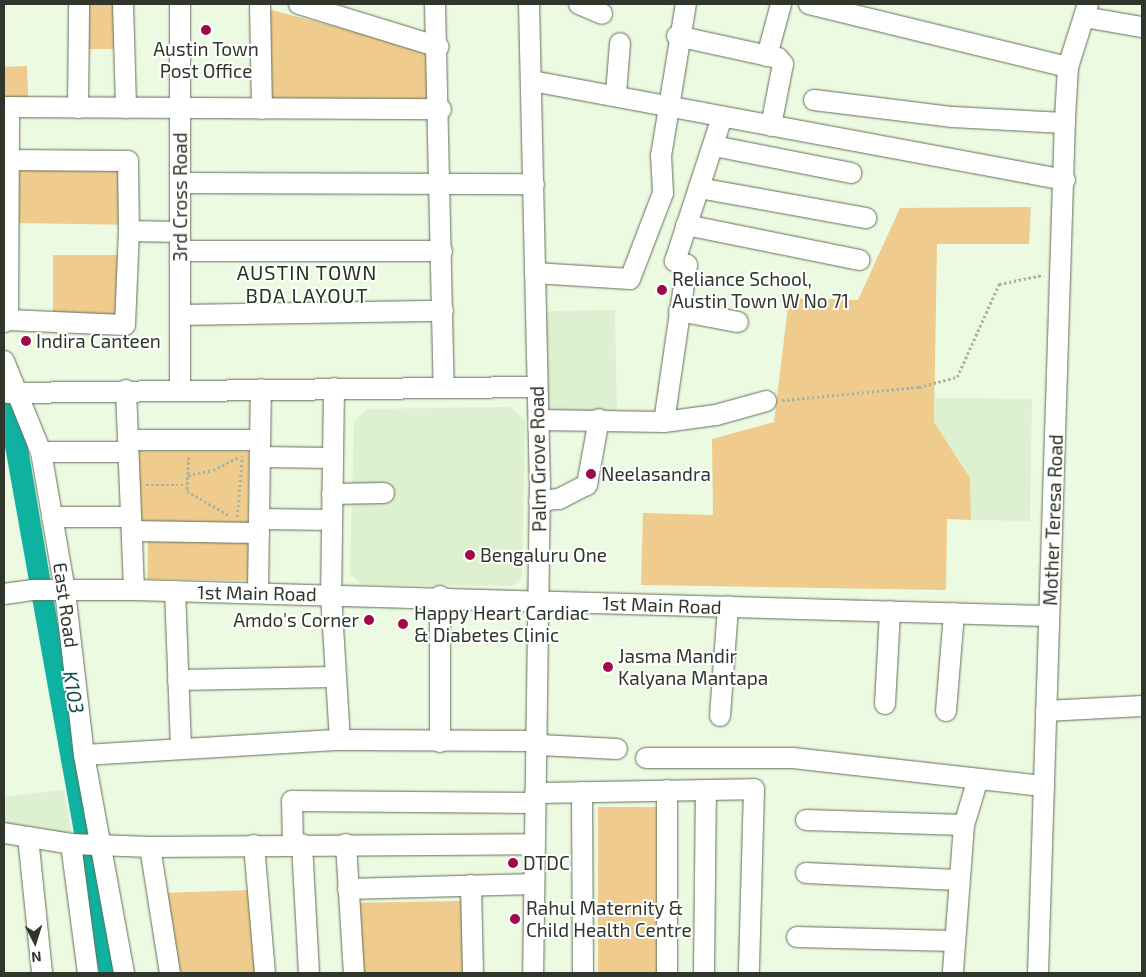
<!DOCTYPE html>
<html>
<head>
<meta charset="utf-8">
<style>
  body { margin:0 }
  #map { position:relative; width:1146px; height:977px; overflow:hidden; background:#ebfae0; font-family:"Exo 2",sans-serif }
  div>[style] { position:absolute }
  .built>* { inset:0; background:#ddf0cf; transform-origin:0 0 }
  .green>* { inset:0; background:#efcc8d; transform-origin:0 0 }
  .water>* { inset:0; background:#0fb2a0 }
  .path>* { height:2.5px; margin-top:-1.25px; transform-origin:0; background:repeating-linear-gradient(90deg,#a9b4a0 0 2.5px,transparent 0 5px) }
  .roads { filter:drop-shadow(0 0 1px #626e58) drop-shadow(0 0 1px #626e58) }
  .minor>* { height:20px; margin:-10px; padding:0 10px; transform-origin:10px; border-radius:10px; background:#fff }
  .dots>* { width:14px; height:14px; translate:-50% -50%; box-sizing:border-box; border:2px solid #fff; border-radius:50% }
  span { translate:-50% -50%; white-space:nowrap; text-align:center; line-height:1.15; -webkit-text-stroke:4px #fff; paint-order:stroke }
  .poi-label { font-size:19px; color:#31362d }
  .left { translate:0 -50%; text-align:left }
  .right { translate:-100% -50%; text-align:right }
  .street-label { font-size:19px; color:#31362d }
  .neighbourhood-label { font-size:20px; color:#27321e; letter-spacing:1px }
  .water-label { font-size:20px; color:#0d4a42; font-style:italic }
  .frame { position:absolute; inset:0; border:5px solid #31362d; pointer-events:none }
  .north { position:absolute; left:10px; top:917px; width:50px; height:50px; -webkit-text-stroke:4px #fff; paint-order:stroke; rotate:175deg; font-size:14px; font-weight:700; line-height:20px; text-align:center; color:#31362d }
  .north::after { content:''; display:block; margin:auto; width:18px; height:22px; background:#31362d; clip-path:polygon(50% 0,100% 100%,50% 72%,0 100%) }
</style>
</head>
<body>
<div id="map">
  <div class="built">
    <div style="left:615px;top:310px;width:104px;height:72px;rotate:89deg"></div>
    <div style="clip-path:polygon(935px 398px,1032px 399px,1030px 521px,971px 520px,970px 478px,934px 422px)"></div>
    <div style="clip-path:polygon(510px 407px,525px 420px,522px 578px,513px 586px,363px 585px,350px 574px,354px 421px,368px 409px)"></div>
    <div style="clip-path:polygon(64px 790px,72px 839px,4px 827px,4px 797px)"></div>
  </div>
  <div class="green">
    <div style="left:84px;top:4px;width:36px;height:45px"></div>
    <div style="clip-path:polygon(267px 9px,431px 51px,432px 104px,270px 103px)"></div>
    <div style="left:27px;top:66px;width:37px;height:23px;rotate:88deg"></div>
    <div style="left:17px;top:169px;width:107px;height:54px;rotate:1deg"></div>
    <div style="clip-path:polygon(1031px 207px,1029px 244px,937px 244px,934px 422px,970px 478px,971px 520px,947px 519px,946px 590px,641px 585px,643px 513px,713px 515px,712px 439px,774px 422px,789px 298px,858px 300px,900px 208px)"></div>
    <div style="left:53px;top:255px;width:67px;height:64px"></div>
    <div style="clip-path:polygon(137px 451px,249px 451px,248px 529px,147px 528px,137px 515px)"></div>
    <div style="left:148px;top:541px;width:102px;height:38px;rotate:1deg"></div>
    <div style="left:598px;top:807px;width:64px;height:166px"></div>
    <div style="clip-path:polygon(253px 890px,261px 973px,175px 973px,161px 893px)"></div>
    <div style="left:462px;top:901px;width:72px;height:102px;rotate:89deg"></div>
  </div>
  <div class="water">
    <div style="clip-path:polygon(4px 388px,27px 442px,117px 973px,99px 973px,4px 441px)"></div>
  </div>
  <div class="path">
    <div style="left:782px;top:400px;width:138px;rotate:-5.4deg"></div>
    <div style="left:919px;top:387px;width:39px;rotate:-15deg"></div>
    <div style="left:957px;top:377px;width:102px;rotate:-65.7deg"></div>
    <div style="left:999px;top:284px;width:45px;rotate:-11.6deg"></div>
    <div style="left:189px;top:457px;width:34px;rotate:93deg"></div>
    <div style="left:187px;top:491px;width:50px;rotate:30.2deg"></div>
    <div style="left:188px;top:475px;width:25px;rotate:-11deg"></div>
    <div style="left:213px;top:470px;width:30px;rotate:-27deg"></div>
    <div style="left:146px;top:485px;width:41px"></div>
    <div style="left:237px;top:517px;width:61px;rotate:-85.3deg"></div>
  </div>
  <div class="roads">
    <div class="minor">
      <div style="left:123px;top:4px;width:104px;rotate:88.3deg"></div>
      <div style="left:180px;top:4px;width:385px;rotate:90deg"></div>
      <div style="left:260px;top:4px;width:105px;rotate:88.9deg"></div>
      <div style="left:299px;top:4px;width:146px;rotate:17.1deg"></div>
      <div style="left:435px;top:4px;width:383px;rotate:88.7deg"></div>
      <div style="left:529px;top:4px;width:478px;rotate:88.7deg"></div>
      <div style="left:540px;top:482px;width:491px;rotate:90.8deg"></div>
      <div style="left:579px;top:4px;width:25px;rotate:23deg"></div>
      <div style="left:809px;top:4px;width:267px;rotate:13.7deg"></div>
      <div style="left:1084px;top:17px;width:59px;rotate:9.8deg"></div>
      <div style="left:677px;top:36px;width:103px;rotate:12.3deg"></div>
      <div style="left:778px;top:58px;width:8px;rotate:50deg"></div>
      <div style="left:783px;top:64px;width:63px;rotate:101deg"></div>
      <div style="left:767px;top:56px;width:54px;rotate:-74.9deg"></div>
      <div style="left:532px;top:81px;width:542px;rotate:10.52deg"></div>
      <div style="left:616px;top:94px;width:51px;rotate:-85.5deg"></div>
      <div style="left:814px;top:100px;width:140px;rotate:7deg"></div>
      <div style="left:953px;top:117px;width:112px;rotate:3.1deg"></div>
      <div style="left:4px;top:107px;width:437px;rotate:0.3deg"></div>
      <div style="left:78px;top:108px;width:104px;rotate:-89.4deg"></div>
      <div style="left:714px;top:146px;width:140px;rotate:11.1deg"></div>
      <div style="left:8px;top:160px;width:120px;rotate:0.5deg"></div>
      <div style="left:128px;top:161px;width:70px;rotate:89.2deg"></div>
      <div style="left:129px;top:231px;width:51px;rotate:1.1deg"></div>
      <div style="left:180px;top:183px;width:354px;rotate:0.2deg"></div>
      <div style="left:699px;top:188px;width:170px;rotate:10.2deg"></div>
      <div style="left:686px;top:225px;width:177px;rotate:11.4deg"></div>
      <div style="left:180px;top:251px;width:262px"></div>
      <div style="left:535px;top:273px;width:95px;rotate:3.6deg"></div>
      <div style="left:630px;top:279px;width:92px;rotate:-69deg"></div>
      <div style="left:663px;top:193px;width:37px;rotate:-93deg"></div>
      <div style="left:661px;top:156px;width:154px;rotate:-80.7deg"></div>
      <div style="left:679px;top:311px;width:60px;rotate:10.6deg"></div>
      <div style="left:180px;top:315px;width:263px;rotate:-0.9deg"></div>
      <div style="left:8px;top:320px;width:117px;rotate:2.4deg"></div>
      <div style="left:125px;top:325px;width:94px;rotate:-87.6deg"></div>
      <div style="left:4px;top:322px;width:4px;rotate:-27deg"></div>
      <div style="left:8px;top:320px;width:213px;rotate:-89.7deg"></div>
      <div style="left:4px;top:361px;width:98px;rotate:67.9deg"></div>
      <div style="left:41px;top:452px;width:141px;rotate:80.2deg"></div>
      <div style="left:65px;top:591px;width:165px;rotate:83.4deg"></div>
      <div style="left:84px;top:755px;width:222px;rotate:79.6deg"></div>
      <div style="left:334px;top:388px;width:206px;rotate:90.8deg"></div>
      <div style="left:331px;top:594px;width:146px;rotate:86.5deg"></div>
      <div style="left:126px;top:390px;width:200px;rotate:87.7deg"></div>
      <div style="left:7px;top:393px;width:530px;rotate:-0.65deg"></div>
      <div style="left:539px;top:420px;width:125px;rotate:0.9deg"></div>
      <div style="left:664px;top:422px;width:52px;rotate:-7.7deg"></div>
      <div style="left:716px;top:415px;width:52px;rotate:-15.6deg"></div>
      <div style="left:664px;top:422px;width:159px;rotate:-81.7deg"></div>
      <div style="left:687px;top:265px;width:13px;rotate:-162deg"></div>
      <div style="left:675px;top:261px;width:151px;rotate:-71.9deg"></div>
      <div style="left:128px;top:440px;width:132px"></div>
      <div style="left:41px;top:452px;width:87px"></div>
      <div style="left:260px;top:457px;width:73px;rotate:0.8deg"></div>
      <div style="left:332px;top:494px;width:52px;rotate:-1.1deg"></div>
      <div style="left:539px;top:501px;width:20px;rotate:-6deg"></div>
      <div style="left:559px;top:499px;width:31px;rotate:-27deg"></div>
      <div style="left:587px;top:485px;width:67px;rotate:-79.7deg"></div>
      <div style="left:52px;top:517px;width:79px"></div>
      <div style="left:259px;top:519px;width:73px;rotate:0.8deg"></div>
      <div style="left:132px;top:531px;width:127px;rotate:0.9deg"></div>
      <div style="left:175px;top:591px;width:158px;rotate:87.8deg"></div>
      <div style="left:258px;top:593px;width:204px;rotate:-89.2deg"></div>
      <div style="left:4px;top:594px;width:28px;rotate:-8deg"></div>
      <div style="left:32px;top:590px;width:102px"></div>
      <div style="left:134px;top:590px;width:915px;rotate:1.63deg"></div>
      <div style="left:440px;top:596px;width:146px;rotate:90deg"></div>
      <div style="left:178px;top:680px;width:158px;rotate:-1.1deg"></div>
      <div style="left:885px;top:704px;width:93px;rotate:-86.9deg"></div>
      <div style="left:946px;top:711px;width:98px;rotate:-85.3deg"></div>
      <div style="left:1046px;top:711px;width:96px;rotate:-3deg"></div>
      <div style="left:720px;top:716px;width:110px;rotate:-85.8deg"></div>
      <div style="left:539px;top:745px;width:78px;rotate:2.9deg"></div>
      <div style="left:84px;top:755px;width:256px;rotate:-3.4deg"></div>
      <div style="left:340px;top:740px;width:199px;rotate:0.3deg"></div>
      <div style="left:646px;top:758px;width:147px"></div>
      <div style="left:793px;top:758px;width:253px;rotate:6.4deg"></div>
      <div style="left:582px;top:792px;width:181px;rotate:89.7deg"></div>
      <div style="left:535px;top:793px;width:219px;rotate:-1deg"></div>
      <div style="left:754px;top:789px;width:184px;rotate:91.6deg"></div>
      <div style="left:806px;top:820px;width:158px;rotate:1.8deg"></div>
      <div style="left:964px;top:825px;width:148px;rotate:94.3deg"></div>
      <div style="left:964px;top:825px;width:48px;rotate:-73.1deg"></div>
      <div style="left:4px;top:833px;width:68px;rotate:9.3deg"></div>
      <div style="left:71px;top:844px;width:79px;rotate:2.2deg"></div>
      <div style="left:150px;top:847px;width:384px;rotate:-0.4deg"></div>
      <div style="left:28px;top:837px;width:137px;rotate:84.1deg"></div>
      <div style="left:71px;top:844px;width:130px;rotate:82.5deg"></div>
      <div style="left:293px;top:844px;width:43px;rotate:-91.3deg"></div>
      <div style="left:292px;top:801px;width:242px;rotate:0.5deg"></div>
      <div style="left:302px;top:844px;width:129px;rotate:86.9deg"></div>
      <div style="left:346px;top:844px;width:129px;rotate:86.5deg"></div>
      <div style="left:254px;top:845px;width:128px;rotate:85.1deg"></div>
      <div style="left:150px;top:847px;width:128px;rotate:81deg"></div>
      <div style="left:806px;top:873px;width:151px;rotate:2.7deg"></div>
      <div style="left:471px;top:885px;width:88px;rotate:88.7deg"></div>
      <div style="left:348px;top:889px;width:186px;rotate:-1.5deg"></div>
      <div style="left:797px;top:937px;width:156px;rotate:1.5deg"></div>
      <div style="left:667px;top:973px;width:183px;rotate:-90deg"></div>
      <div style="left:704px;top:973px;width:183px;rotate:-89.4deg"></div>
      <div style="left:1038px;top:973px;width:854px;rotate:-88.19deg"></div>
      <div style="left:1065px;top:119px;width:52px;rotate:-86.7deg"></div>
      <div style="left:1068px;top:67px;width:66px;rotate:-72.4deg"></div>
    </div>
  </div>
  <div class="dots">
    <div style="left:206px;top:30px;background:#a10849"></div>
    <div style="left:662px;top:290px;background:#a10849"></div>
    <div style="left:26px;top:341px;background:#a10849"></div>
    <div style="left:591px;top:474px;background:#a10849"></div>
    <div style="left:470px;top:555px;background:#a10849"></div>
    <div style="left:369px;top:620px;background:#a10849"></div>
    <div style="left:403px;top:624px;background:#a10849"></div>
    <div style="left:608px;top:667px;background:#a10849"></div>
    <div style="left:513px;top:863px;background:#a10849"></div>
    <div style="left:515px;top:919px;background:#a10849"></div>
  </div>
  <div class="poi-label">
    <span style="left:206px;top:60px">Austin Town<br>Post Office</span>
    <span class="left" style="left:672px;top:290px">Reliance School,<br>Austin Town W No 71</span>
    <span class="left" style="left:36px;top:341px">Indira Canteen</span>
    <span class="left" style="left:601px;top:474px">Neelasandra</span>
    <span class="left" style="left:480px;top:555px">Bengaluru One</span>
    <span class="left" style="left:414px;top:624px">Happy Heart Cardiac<br>&amp; Diabetes Clinic</span>
    <span class="right" style="left:359px;top:620px">Amdo's Corner</span>
    <span class="left" style="left:618px;top:667px">Jasma Mandir<br>Kalyana Mantapa</span>
    <span class="left" style="left:523px;top:863px">DTDC</span>
    <span class="left" style="left:526px;top:919px">Rahul Maternity &amp;<br>Child Health Centre</span>
  </div>
  <div class="street-label">
    <span style="left:180px;top:197px;rotate:-90deg">3rd Cross Road</span>
    <span style="left:538px;top:459px;rotate:-91deg">Palm Grove Road</span>
    <span style="left:1053px;top:520px;rotate:-88deg">Mother Teresa Road</span>
    <span style="left:257px;top:593px;rotate:1deg">1st Main Road</span>
    <span style="left:66px;top:605px;rotate:82deg">East Road</span>
    <span style="left:662px;top:605px;rotate:2deg">1st Main Road</span>
  </div>
  <div class="neighbourhood-label">
    <span style="left:307px;top:284px">AUSTIN TOWN<br>BDA LAYOUT</span>
  </div>
  <div class="water-label">
    <span style="left:74px;top:692px;rotate:80deg">K103</span>
  </div>
  <div class="frame"></div>
  <div class="north">N</div>
</div>
</body>
</html>
